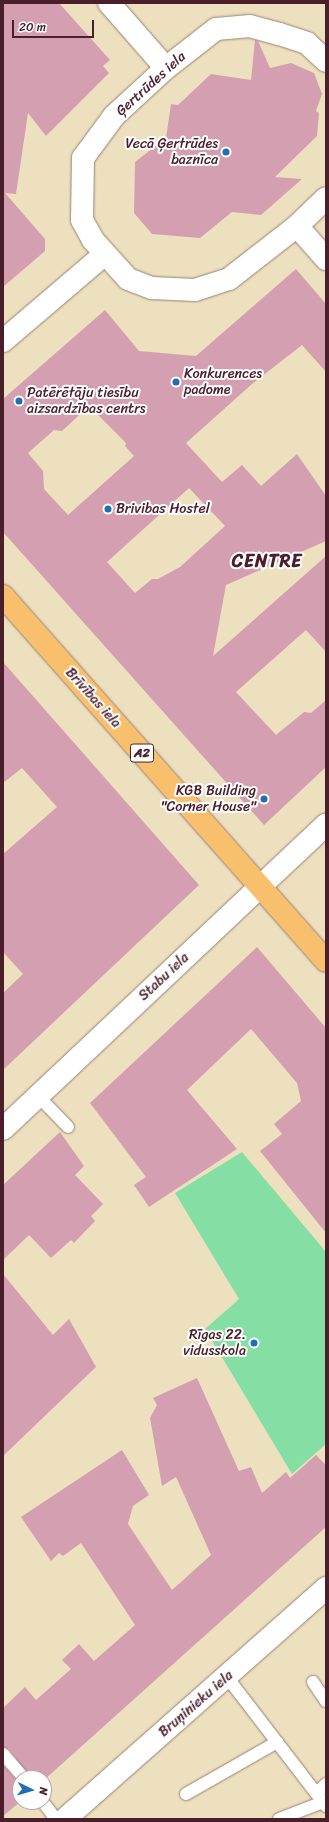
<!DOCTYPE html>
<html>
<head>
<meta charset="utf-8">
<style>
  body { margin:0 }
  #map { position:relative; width:329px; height:1822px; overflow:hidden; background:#ede0bf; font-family:Sriracha,sans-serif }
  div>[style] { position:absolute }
  .green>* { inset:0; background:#85dfa4 }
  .building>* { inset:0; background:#d59fb2 }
  .roads { filter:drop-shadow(0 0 1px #9c8075) drop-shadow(0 0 1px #9c8075) }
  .lane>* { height:12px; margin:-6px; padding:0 6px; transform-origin:6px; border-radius:6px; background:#fff }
  .street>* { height:22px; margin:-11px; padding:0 11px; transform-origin:11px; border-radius:11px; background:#fff }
  .highway>* { height:22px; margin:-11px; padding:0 11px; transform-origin:11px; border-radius:11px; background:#f8bf6c }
  .dots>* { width:11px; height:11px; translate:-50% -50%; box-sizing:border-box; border:2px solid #fff; border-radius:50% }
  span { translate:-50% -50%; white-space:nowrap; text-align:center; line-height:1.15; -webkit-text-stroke:4px #fff; paint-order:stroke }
  .shield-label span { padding:1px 3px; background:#fff; border:1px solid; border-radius:3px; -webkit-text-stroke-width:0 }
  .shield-label { font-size:13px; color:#4a1f2b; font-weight:700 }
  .street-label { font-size:14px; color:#4a1f2b }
  .poi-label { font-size:14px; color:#4a1f2b }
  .right { translate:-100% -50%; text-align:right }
  .left { translate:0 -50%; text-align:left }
  .district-label { font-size:18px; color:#4a1f2b; font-weight:700; letter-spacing:1px }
  .frame { position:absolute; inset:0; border:4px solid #4a1f2b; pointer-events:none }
  .north { position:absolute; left:12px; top:1770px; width:40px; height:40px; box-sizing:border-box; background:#fff; border:1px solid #b7a5aa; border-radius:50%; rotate:95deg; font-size:11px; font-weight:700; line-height:16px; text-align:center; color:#4a1f2b }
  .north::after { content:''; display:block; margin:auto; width:14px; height:18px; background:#1f6fb2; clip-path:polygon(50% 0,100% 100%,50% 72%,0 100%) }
  .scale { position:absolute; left:12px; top:20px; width:82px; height:18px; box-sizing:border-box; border:2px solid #4a1f2b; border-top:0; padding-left:5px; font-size:12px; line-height:14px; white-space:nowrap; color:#4a1f2b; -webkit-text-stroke:3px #fff; paint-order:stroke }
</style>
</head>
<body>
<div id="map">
  <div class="green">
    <div style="clip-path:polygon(242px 1152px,326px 1252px,326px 1444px,292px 1474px,205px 1329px,239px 1299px,175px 1193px)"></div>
  </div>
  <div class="building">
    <div style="clip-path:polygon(3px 3px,59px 3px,110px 60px,103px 66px,109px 73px,46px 136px,28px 113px,16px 194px,5px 193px,45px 239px,45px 251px,3px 287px)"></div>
    <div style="clip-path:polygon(255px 40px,258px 41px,270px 68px,291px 63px,314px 73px,322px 94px,316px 111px,319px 113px,317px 136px,275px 177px,302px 179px,261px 215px,232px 212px,200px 238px,152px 234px,134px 213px,135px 162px,166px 138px,171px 104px,178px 105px,211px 74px,251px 80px)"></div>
    <div style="clip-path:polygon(evenodd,296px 269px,326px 304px,326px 372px,302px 345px,252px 384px,186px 443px,222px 482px,242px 465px,261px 486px,297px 454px,326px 496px,326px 541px,226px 585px,213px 656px,326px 556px,326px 652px,306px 630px,236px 692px,276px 735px,304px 712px,311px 713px,326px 700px,326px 767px,264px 825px,3px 532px,3px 399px,105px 310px,139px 351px,196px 356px,296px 269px,89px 406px,126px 443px,125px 446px,134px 456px,68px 515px,44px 489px,43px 471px,28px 453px,54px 430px,62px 431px,89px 406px,296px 269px,189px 488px,225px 526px,180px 567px,158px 579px,152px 579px,135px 593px,107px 562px,189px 488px)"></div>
    <div style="clip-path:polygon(3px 662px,199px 885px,3px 1070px,3px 993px,23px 974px,3px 952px,3px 854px,57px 807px,22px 768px,3px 783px)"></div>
    <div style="clip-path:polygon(257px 947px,326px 1028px,326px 1233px,260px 1151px,282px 1134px,274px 1124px,301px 1101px,297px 1083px,251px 1029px,187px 1090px,237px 1149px,149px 1207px,134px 1185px,146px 1177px,90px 1103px)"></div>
    <div style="clip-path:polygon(60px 1132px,84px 1166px,75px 1175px,103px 1204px,91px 1216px,95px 1221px,74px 1243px,71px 1240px,51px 1258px,29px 1235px,3px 1260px,3px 1185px)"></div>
    <div style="clip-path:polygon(3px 1274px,53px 1335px,69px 1319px,96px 1367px,3px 1456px)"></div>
    <div style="clip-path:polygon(197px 1378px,239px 1471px,251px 1467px,262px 1493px,286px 1472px,290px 1478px,316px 1455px,326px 1465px,326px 1527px,44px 1780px,44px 1778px,31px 1778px,9px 1749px,3px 1747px,3px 1708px,25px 1687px,36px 1700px,71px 1669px,62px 1660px,79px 1644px,94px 1661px,135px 1625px,81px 1543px,63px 1556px,59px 1553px,51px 1561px,21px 1517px,122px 1450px,149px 1495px,133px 1506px,128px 1524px,172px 1590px,211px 1555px,176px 1477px,162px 1486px,150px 1418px,157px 1405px,153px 1398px)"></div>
    <div style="clip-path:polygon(3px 1765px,20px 1784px,20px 1802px,3px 1816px)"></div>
  </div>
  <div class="roads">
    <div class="lane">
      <div style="left:38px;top:1096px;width:43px;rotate:45.9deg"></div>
      <div style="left:227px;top:1677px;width:163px;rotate:52.5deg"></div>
      <div style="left:313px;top:1682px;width:23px;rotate:56deg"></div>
      <div style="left:3px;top:1754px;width:32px;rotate:49deg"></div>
      <div style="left:317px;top:1793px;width:13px;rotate:-45deg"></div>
      <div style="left:186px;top:1794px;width:105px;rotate:-29.7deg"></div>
      <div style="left:43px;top:1802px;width:21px;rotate:53deg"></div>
      <div style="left:279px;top:1819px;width:47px;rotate:-21.1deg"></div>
    </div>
    <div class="street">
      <div style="left:109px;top:3px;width:86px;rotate:48.8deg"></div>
      <div style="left:326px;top:61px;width:26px;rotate:-137deg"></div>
      <div style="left:307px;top:43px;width:29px;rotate:-162deg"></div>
      <div style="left:279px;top:34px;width:30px;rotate:-165deg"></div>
      <div style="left:250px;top:26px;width:34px;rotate:175deg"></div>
      <div style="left:216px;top:29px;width:63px;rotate:142deg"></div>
      <div style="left:166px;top:68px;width:71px;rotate:137.3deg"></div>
      <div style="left:114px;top:116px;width:52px;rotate:126.4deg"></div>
      <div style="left:83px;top:158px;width:62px;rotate:90.9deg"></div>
      <div style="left:82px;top:220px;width:23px;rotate:61deg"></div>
      <div style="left:93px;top:240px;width:52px;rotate:48.1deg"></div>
      <div style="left:128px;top:279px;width:26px;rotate:21deg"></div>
      <div style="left:152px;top:288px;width:43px;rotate:2.7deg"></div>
      <div style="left:195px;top:290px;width:36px;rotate:-18deg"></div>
      <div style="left:229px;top:279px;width:86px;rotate:-37.9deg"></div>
      <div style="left:297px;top:226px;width:40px;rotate:-44deg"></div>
      <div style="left:297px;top:226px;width:44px;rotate:48.7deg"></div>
      <div style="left:3px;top:341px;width:134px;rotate:-40.5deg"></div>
      <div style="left:3px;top:1129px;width:444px;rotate:-43.3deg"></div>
      <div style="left:65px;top:1819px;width:349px;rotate:-41.5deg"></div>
    </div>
    <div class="highway">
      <div style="left:3px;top:596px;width:487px;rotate:48.5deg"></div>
    </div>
  </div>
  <div class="dots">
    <div style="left:226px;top:152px;background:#1f6fb2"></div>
    <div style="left:176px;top:382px;background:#1f6fb2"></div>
    <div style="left:19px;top:401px;background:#1f6fb2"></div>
    <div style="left:108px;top:509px;background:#1f6fb2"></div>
    <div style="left:264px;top:799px;background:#1f6fb2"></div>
    <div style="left:254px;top:1343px;background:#1f6fb2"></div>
  </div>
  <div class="shield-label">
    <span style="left:142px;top:753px">A2</span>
  </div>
  <div class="street-label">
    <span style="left:151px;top:84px;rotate:-42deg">Ģertrūdes iela</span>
    <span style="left:93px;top:698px;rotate:48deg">Brīvības iela</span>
    <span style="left:164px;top:977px;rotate:-43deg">Stabu iela</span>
    <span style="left:196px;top:1704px;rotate:-41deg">Bruņinieku iela</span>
  </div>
  <div class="poi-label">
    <span class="right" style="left:218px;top:152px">Vecā Ģertrūdes<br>baznīca</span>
    <span class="left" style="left:184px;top:382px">Konkurences<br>padome</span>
    <span class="left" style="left:27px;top:401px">Patērētāju tiesību<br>aizsardzības centrs</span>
    <span class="left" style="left:116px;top:509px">Brivibas Hostel</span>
    <span class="right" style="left:256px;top:799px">KGB Building<br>"Corner House"</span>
    <span class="right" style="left:246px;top:1343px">Rīgas 22.<br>vidusskola</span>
  </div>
  <div class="district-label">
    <span style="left:267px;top:561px">CENTRE</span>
  </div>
  <div class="frame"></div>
  <div class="north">N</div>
  <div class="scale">20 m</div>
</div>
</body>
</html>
